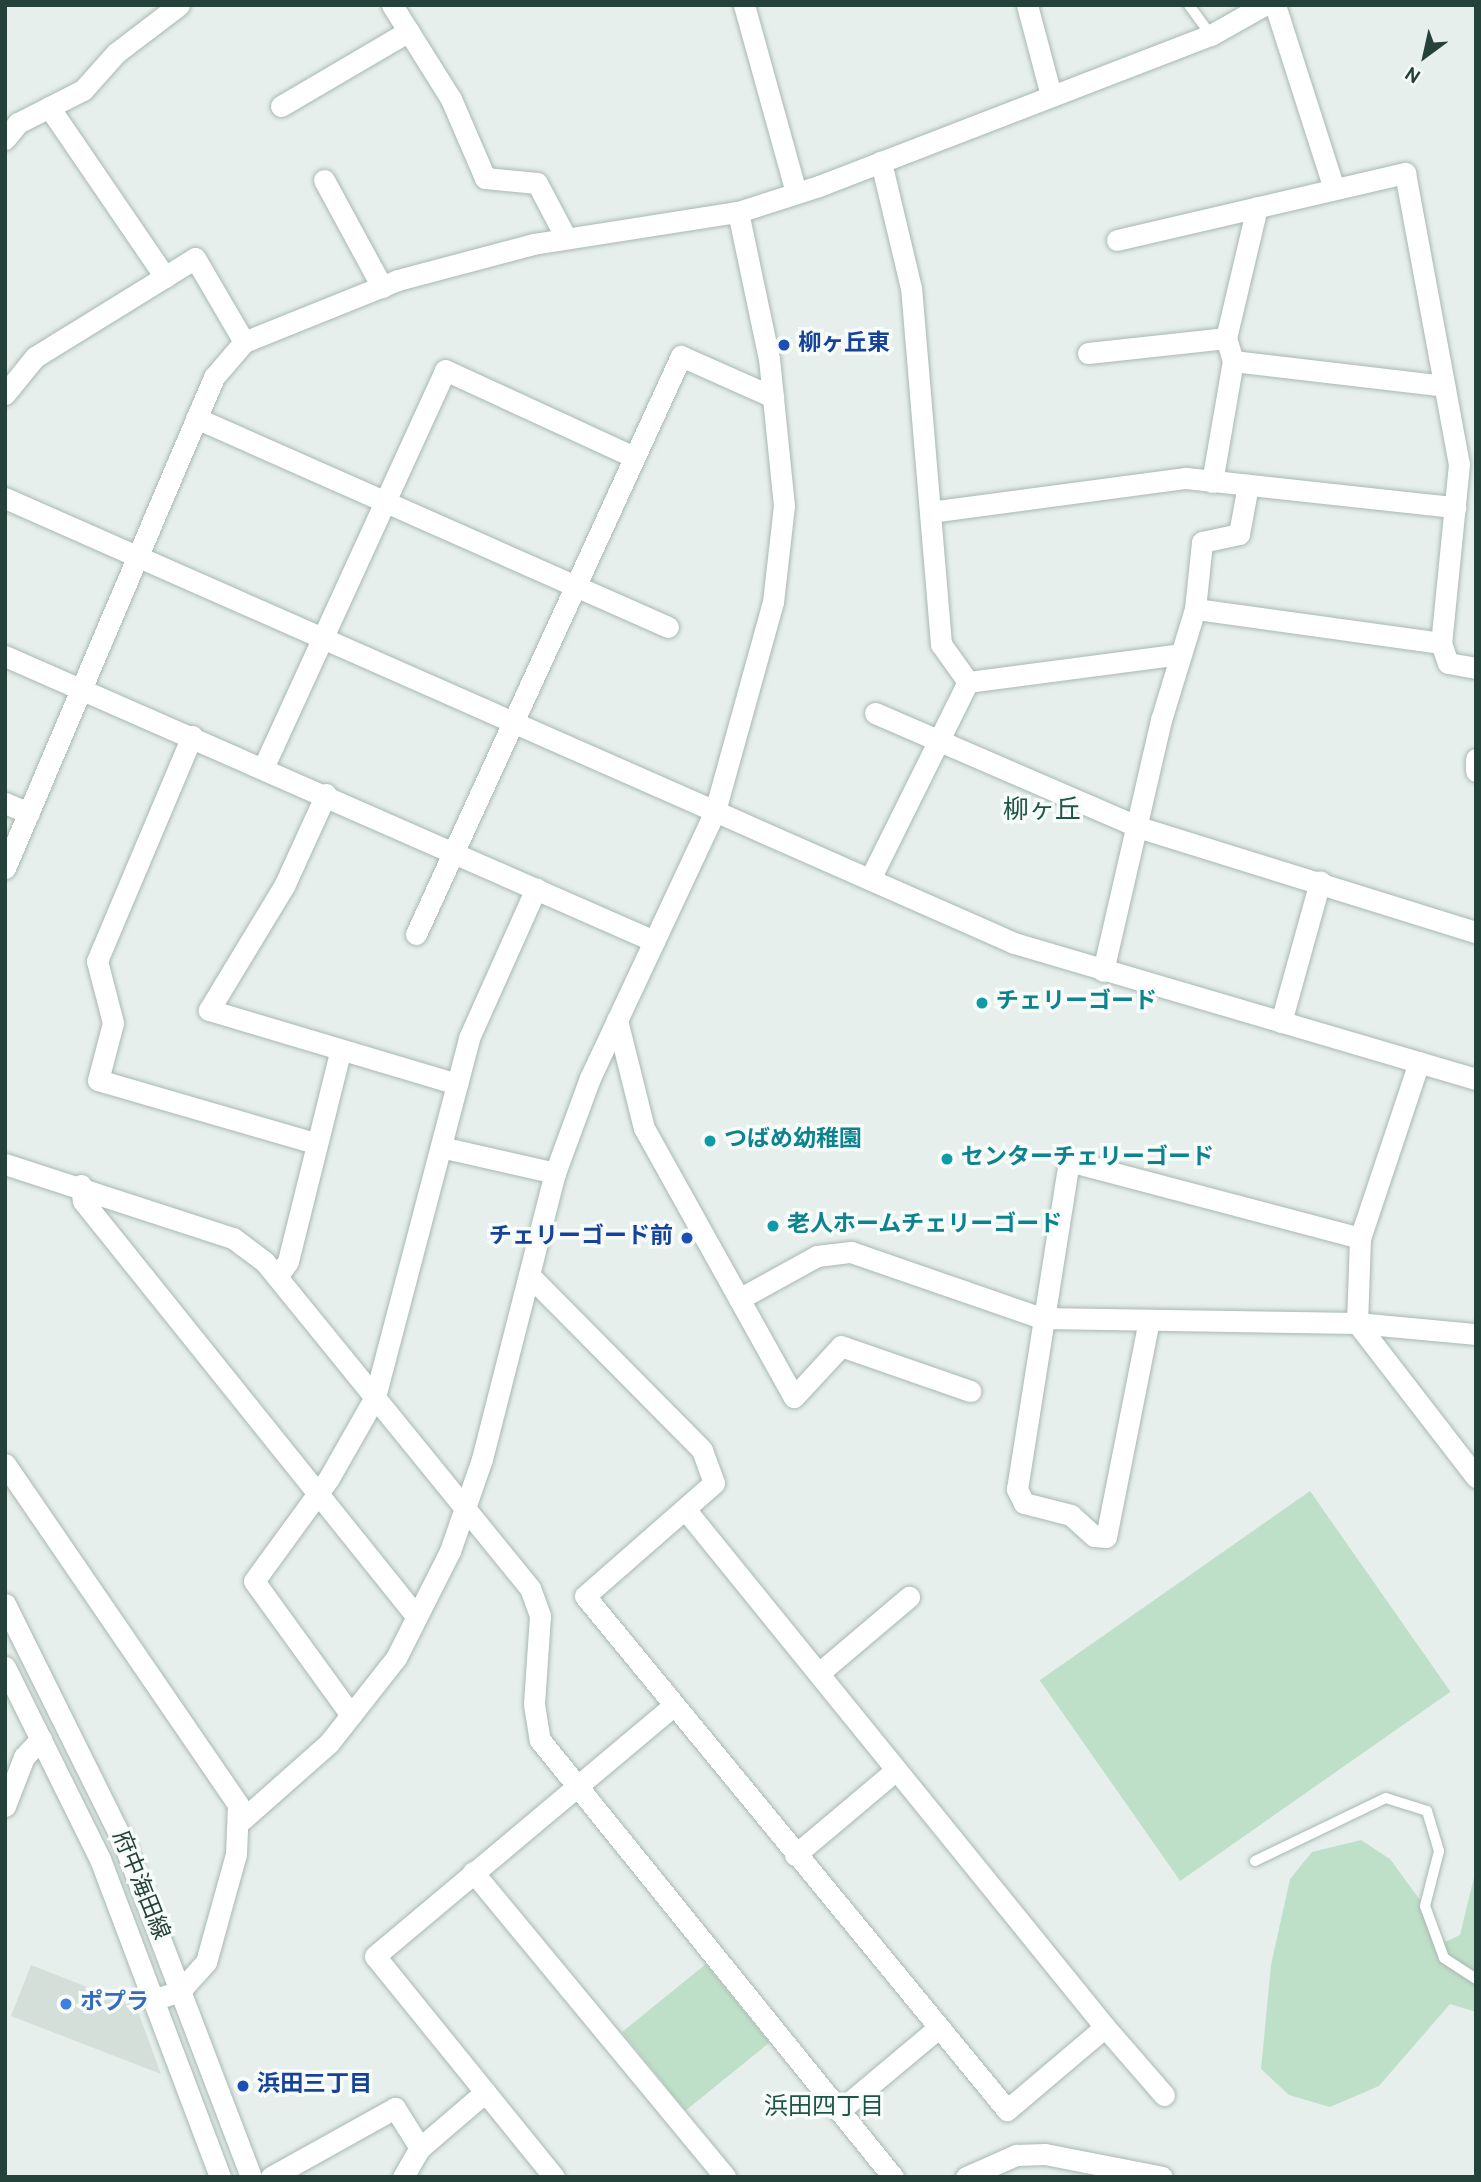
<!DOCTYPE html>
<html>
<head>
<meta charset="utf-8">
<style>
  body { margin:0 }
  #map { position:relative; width:1481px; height:2182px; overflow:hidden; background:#e6efeb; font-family:Overpass,"Noto Sans JP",sans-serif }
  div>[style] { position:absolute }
  .built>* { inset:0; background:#d4dfda }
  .green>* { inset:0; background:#bfe0c8; transform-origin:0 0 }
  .roads { filter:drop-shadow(0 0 2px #a8b8b2) drop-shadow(0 0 2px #a8b8b2) }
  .service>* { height:10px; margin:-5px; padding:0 5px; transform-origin:5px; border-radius:5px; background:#fff }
  .minor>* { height:21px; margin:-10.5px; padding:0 10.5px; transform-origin:10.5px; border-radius:10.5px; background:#fff }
  .tertiary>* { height:21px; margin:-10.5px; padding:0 10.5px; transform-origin:10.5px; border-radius:10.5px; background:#fff }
  .secondary>* { height:21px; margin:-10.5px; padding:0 10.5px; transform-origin:10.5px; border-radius:10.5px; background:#fff }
  .dots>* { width:19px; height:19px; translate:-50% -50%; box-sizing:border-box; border:4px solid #f7fbf9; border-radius:50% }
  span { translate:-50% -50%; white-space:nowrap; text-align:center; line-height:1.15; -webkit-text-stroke:7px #f7fbf9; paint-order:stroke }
  .transit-label { font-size:23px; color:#164399; font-weight:700 }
  .left { translate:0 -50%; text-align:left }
  .right { translate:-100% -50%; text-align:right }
  .culture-label { font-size:23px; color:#0d838f; font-weight:700 }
  .street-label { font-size:23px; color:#24423a }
  .shop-label { font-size:23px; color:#366cbe; font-weight:700 }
  .neighbourhood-label { font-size:24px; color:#1f5548 }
  .quarter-label { font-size:26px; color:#1f5548 }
  .frame { position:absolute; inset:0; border:7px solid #24423a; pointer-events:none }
  .north { position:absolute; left:1390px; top:21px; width:70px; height:70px; -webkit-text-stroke:5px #f7fbf9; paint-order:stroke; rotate:213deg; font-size:19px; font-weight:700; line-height:28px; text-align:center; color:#24423a }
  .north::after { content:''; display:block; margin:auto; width:24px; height:32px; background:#24423a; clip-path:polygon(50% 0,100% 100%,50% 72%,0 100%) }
</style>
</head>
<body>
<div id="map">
  <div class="built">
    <div style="clip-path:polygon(31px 1965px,136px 2006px,161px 2074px,11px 2016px)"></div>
  </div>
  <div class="green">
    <div style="left:1310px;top:1491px;width:245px;height:330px;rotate:55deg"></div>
    <div style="clip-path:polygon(1361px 1840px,1390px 1859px,1420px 1900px,1436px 1946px,1460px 1935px,1476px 1869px,1476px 2012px,1450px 2004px,1379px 2086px,1330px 2107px,1289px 2095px,1261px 2069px,1271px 1965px,1290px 1879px,1312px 1852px)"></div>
    <div style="left:706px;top:1964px;width:101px;height:108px;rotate:51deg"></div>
  </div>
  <div class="roads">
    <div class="service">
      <div style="left:1189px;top:5px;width:37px;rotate:54deg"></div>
      <div style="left:1255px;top:1861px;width:145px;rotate:-25.7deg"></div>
      <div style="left:1386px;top:1798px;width:43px;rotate:17.6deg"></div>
      <div style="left:1427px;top:1811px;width:42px;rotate:73.3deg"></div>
      <div style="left:1439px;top:1851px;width:57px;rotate:104.3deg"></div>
      <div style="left:1425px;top:1906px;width:55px;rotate:69.9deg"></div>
      <div style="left:1444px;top:1958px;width:38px;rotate:33deg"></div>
    </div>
    <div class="minor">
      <div style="left:392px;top:5px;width:111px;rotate:57.9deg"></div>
      <div style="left:451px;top:99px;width:86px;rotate:66.7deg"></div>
      <div style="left:485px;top:178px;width:52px;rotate:5.5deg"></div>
      <div style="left:537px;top:183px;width:62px;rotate:62.2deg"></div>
      <div style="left:744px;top:5px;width:195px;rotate:74.5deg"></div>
      <div style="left:1027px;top:5px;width:93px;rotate:75.1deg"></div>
      <div style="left:1275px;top:5px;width:193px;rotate:72.2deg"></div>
      <div style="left:281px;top:106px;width:148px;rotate:-30.4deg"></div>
      <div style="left:49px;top:107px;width:206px;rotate:55.7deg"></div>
      <div style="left:5px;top:139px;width:21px;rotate:-51deg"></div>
      <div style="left:18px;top:123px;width:73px;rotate:-26.9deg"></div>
      <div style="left:83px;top:90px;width:50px;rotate:-48.3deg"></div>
      <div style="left:116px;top:53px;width:79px;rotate:-37.3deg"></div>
      <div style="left:324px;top:180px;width:122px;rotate:61.5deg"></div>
      <div style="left:1257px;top:207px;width:135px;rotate:103.3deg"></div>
      <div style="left:1226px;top:338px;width:24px;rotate:73deg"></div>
      <div style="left:1233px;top:361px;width:213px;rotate:6.7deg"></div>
      <div style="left:1117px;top:240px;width:296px;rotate:-13.1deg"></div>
      <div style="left:1405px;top:173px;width:296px;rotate:79.5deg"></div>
      <div style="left:1459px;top:464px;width:180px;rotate:95.7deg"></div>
      <div style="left:1441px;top:643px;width:248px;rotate:-172.1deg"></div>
      <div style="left:1088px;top:353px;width:139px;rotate:-6.2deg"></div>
      <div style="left:5px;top:394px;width:48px;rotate:-51deg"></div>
      <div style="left:35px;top:357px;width:188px;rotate:-31.7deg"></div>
      <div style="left:195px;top:258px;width:97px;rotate:59.7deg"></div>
      <div style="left:196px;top:418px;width:516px;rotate:23.88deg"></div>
      <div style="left:1212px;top:482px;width:123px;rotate:-80.2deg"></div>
      <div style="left:5px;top:498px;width:1103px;rotate:23.8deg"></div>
      <div style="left:1014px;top:943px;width:482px;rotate:16.4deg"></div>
      <div style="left:930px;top:512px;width:258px;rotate:-7.6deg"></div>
      <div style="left:1186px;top:478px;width:271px;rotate:6.2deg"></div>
      <div style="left:1441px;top:643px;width:21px;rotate:71deg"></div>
      <div style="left:1448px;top:663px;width:28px;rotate:10deg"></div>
      <div style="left:5px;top:656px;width:709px;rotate:23.71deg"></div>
      <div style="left:968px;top:682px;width:215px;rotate:-7.5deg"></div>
      <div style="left:875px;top:713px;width:287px;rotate:23.4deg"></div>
      <div style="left:1138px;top:827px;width:354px;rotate:17.3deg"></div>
      <div style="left:192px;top:736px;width:244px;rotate:112.9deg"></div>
      <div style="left:97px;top:961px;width:64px;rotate:75.5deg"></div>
      <div style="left:113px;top:1023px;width:59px;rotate:104.7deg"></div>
      <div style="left:98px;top:1080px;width:226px;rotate:16.2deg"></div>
      <div style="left:1476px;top:759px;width:12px;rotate:90deg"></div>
      <div style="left:264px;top:766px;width:435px;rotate:-65.4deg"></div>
      <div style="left:445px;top:370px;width:208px;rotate:24.7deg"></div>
      <div style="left:326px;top:794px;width:101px;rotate:114.5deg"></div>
      <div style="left:284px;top:886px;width:145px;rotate:121.2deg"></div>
      <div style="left:209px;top:1010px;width:259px;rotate:16.6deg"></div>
      <div style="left:5px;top:803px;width:26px;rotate:23deg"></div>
      <div style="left:5px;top:868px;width:534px;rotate:-66.94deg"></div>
      <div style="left:214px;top:377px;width:46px;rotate:-49.4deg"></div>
      <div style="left:244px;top:342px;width:166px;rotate:-21.9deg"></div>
      <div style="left:398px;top:280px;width:140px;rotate:-14.9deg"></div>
      <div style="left:533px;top:244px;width:207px;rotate:-8.9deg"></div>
      <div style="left:738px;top:212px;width:85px;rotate:-17.8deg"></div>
      <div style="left:819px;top:186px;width:420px;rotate:-21.1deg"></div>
      <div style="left:1211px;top:35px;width:61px;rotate:-29.5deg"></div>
      <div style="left:870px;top:879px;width:220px;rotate:-63.6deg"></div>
      <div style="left:968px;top:682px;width:47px;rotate:-125.4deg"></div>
      <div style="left:941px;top:644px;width:357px;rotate:-94.8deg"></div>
      <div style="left:911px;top:288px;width:130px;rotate:-103.4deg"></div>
      <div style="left:416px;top:934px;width:636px;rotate:-65.37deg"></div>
      <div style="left:681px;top:356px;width:101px;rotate:24deg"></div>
      <div style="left:1103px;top:971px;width:258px;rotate:-77deg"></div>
      <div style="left:1161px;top:720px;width:116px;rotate:-73deg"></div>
      <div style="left:1195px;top:609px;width:67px;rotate:-84deg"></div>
      <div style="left:1202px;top:542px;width:38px;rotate:-12deg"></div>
      <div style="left:1239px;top:534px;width:50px;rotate:-79.6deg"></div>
      <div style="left:617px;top:1020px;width:111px;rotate:76deg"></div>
      <div style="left:644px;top:1128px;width:308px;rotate:60.9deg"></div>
      <div style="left:794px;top:1397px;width:69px;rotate:-47.3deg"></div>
      <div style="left:841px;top:1346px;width:137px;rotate:19.2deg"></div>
      <div style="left:1281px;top:1022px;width:146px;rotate:-74.5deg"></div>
      <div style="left:1419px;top:1062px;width:186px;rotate:108.5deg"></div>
      <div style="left:1360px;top:1238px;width:85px;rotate:92deg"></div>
      <div style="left:1357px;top:1323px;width:195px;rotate:52.3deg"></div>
      <div style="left:441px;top:1147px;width:117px;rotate:12.8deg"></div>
      <div style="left:5px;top:1164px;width:240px;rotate:18deg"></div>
      <div style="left:233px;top:1238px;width:39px;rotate:37deg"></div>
      <div style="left:264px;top:1261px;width:422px;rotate:50.9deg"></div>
      <div style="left:530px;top:1588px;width:30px;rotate:70deg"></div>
      <div style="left:540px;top:1616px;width:88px;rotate:93.9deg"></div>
      <div style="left:534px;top:1704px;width:36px;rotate:81deg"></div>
      <div style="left:540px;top:1740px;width:562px;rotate:51.07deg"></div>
      <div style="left:81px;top:1185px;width:16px;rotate:83deg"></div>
      <div style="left:83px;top:1201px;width:533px;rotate:51.24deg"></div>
      <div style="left:529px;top:1275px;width:246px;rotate:45.3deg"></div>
      <div style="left:702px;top:1450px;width:35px;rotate:70deg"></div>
      <div style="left:714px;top:1483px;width:171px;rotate:138.8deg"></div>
      <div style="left:585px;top:1596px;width:665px;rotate:50.61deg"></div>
      <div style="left:1007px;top:2110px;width:128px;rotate:-40.3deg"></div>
      <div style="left:1105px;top:2027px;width:667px;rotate:-129.04deg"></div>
      <div style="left:277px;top:1277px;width:19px;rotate:-55deg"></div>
      <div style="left:288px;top:1261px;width:215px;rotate:-76deg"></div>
      <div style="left:739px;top:1299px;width:89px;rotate:-28.9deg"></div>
      <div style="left:817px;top:1256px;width:34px;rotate:-7deg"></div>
      <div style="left:851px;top:1252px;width:202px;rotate:19.1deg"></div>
      <div style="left:1042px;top:1318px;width:315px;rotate:0.9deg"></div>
      <div style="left:1357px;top:1323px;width:120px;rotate:5.3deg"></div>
      <div style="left:1149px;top:1320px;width:221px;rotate:101.2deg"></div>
      <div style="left:1106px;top:1537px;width:12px;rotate:-175deg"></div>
      <div style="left:1094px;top:1536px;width:31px;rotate:-138deg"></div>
      <div style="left:1071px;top:1515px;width:49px;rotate:-165.7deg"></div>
      <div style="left:1024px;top:1503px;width:16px;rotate:-117deg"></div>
      <div style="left:1017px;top:1489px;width:332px;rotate:-81deg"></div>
      <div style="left:1069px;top:1161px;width:301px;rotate:14.8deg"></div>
      <div style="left:5px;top:1464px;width:412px;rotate:55.6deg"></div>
      <div style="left:238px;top:1804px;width:50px;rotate:92.3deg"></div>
      <div style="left:236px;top:1854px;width:112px;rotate:105.5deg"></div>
      <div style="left:206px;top:1962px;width:39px;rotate:132deg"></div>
      <div style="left:180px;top:1991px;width:28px;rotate:162deg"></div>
      <div style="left:819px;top:1673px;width:118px;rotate:-40.2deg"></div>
      <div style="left:351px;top:1715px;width:165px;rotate:-125.9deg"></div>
      <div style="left:254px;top:1581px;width:127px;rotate:-53.9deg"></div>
      <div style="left:329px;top:1478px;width:93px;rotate:-60.4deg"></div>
      <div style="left:375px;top:1397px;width:371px;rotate:-75.3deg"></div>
      <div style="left:469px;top:1038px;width:164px;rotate:-65.9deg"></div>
      <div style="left:5px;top:1806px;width:53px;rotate:-68.8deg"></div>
      <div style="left:24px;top:1757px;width:25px;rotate:-47deg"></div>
      <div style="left:242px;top:1820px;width:116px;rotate:-41.5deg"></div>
      <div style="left:329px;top:1743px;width:108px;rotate:-51.8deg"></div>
      <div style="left:396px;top:1658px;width:120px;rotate:-63.2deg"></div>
      <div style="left:450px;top:1551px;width:97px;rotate:-70.8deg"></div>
      <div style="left:482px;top:1459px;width:295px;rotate:-75.7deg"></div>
      <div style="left:555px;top:1173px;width:101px;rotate:-69.8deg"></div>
      <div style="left:590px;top:1078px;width:295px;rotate:-64.9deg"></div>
      <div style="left:715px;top:811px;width:217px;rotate:-74.5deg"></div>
      <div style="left:773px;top:602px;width:97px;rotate:-83.5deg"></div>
      <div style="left:784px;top:506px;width:148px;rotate:-95.8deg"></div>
      <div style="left:769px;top:359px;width:150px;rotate:-101.9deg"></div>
      <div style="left:795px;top:1855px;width:132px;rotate:-40.1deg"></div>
      <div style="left:473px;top:1872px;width:396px;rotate:50.4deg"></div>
      <div style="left:1105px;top:2027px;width:90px;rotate:49.1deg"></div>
      <div style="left:839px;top:2111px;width:128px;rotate:-39.9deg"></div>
      <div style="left:271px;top:2177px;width:142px;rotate:-29.1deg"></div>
      <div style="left:395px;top:2108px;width:47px;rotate:58deg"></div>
      <div style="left:403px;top:2177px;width:34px;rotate:-60deg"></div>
      <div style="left:420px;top:2148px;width:86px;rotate:-40.7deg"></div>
      <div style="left:554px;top:2177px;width:284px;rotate:-129deg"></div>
      <div style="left:375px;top:1956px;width:389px;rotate:-40deg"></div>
    </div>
    <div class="tertiary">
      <div style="left:966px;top:2177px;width:55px;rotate:-23.7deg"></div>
      <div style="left:1016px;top:2155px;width:29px;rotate:-2deg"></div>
      <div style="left:1045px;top:2154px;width:119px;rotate:11.1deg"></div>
    </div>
    <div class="secondary">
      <div style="left:5px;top:1604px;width:268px;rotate:63.6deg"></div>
      <div style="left:124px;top:1844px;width:356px;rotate:69.1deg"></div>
      <div style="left:5px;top:1667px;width:214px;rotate:63.7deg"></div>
      <div style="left:100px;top:1859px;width:340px;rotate:69.3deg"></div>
    </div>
  </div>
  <div class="dots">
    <div style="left:784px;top:345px;background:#1a4fb4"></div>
    <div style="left:982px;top:1003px;background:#0f9aa8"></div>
    <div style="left:710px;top:1141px;background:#0f9aa8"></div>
    <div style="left:947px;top:1159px;background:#0f9aa8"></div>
    <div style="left:773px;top:1226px;background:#0f9aa8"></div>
    <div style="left:687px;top:1238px;background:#1a4fb4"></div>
    <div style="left:66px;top:2004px;background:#3f7fe0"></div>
    <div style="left:243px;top:2086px;background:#1a4fb4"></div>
  </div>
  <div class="transit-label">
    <span class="left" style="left:798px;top:345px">柳ヶ丘東</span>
    <span class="right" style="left:673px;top:1238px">チェリーゴード前</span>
    <span class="left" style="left:257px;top:2086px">浜田三丁目</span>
  </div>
  <div class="culture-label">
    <span class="left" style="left:996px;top:1003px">チェリーゴード</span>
    <span class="left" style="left:724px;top:1141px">つばめ幼稚園</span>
    <span class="left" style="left:961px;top:1159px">センターチェリーゴード</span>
    <span class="left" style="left:787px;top:1226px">老人ホームチェリーゴード</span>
  </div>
  <div class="street-label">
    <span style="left:139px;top:1886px;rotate:68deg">府中海田線</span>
  </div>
  <div class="shop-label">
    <span class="left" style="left:80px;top:2004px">ポプラ</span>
  </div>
  <div class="neighbourhood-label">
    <span style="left:824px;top:2109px">浜田四丁目</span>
  </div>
  <div class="quarter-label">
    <span style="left:1042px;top:812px">柳ヶ丘</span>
  </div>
  <div class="frame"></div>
  <div class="north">N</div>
</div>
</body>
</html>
